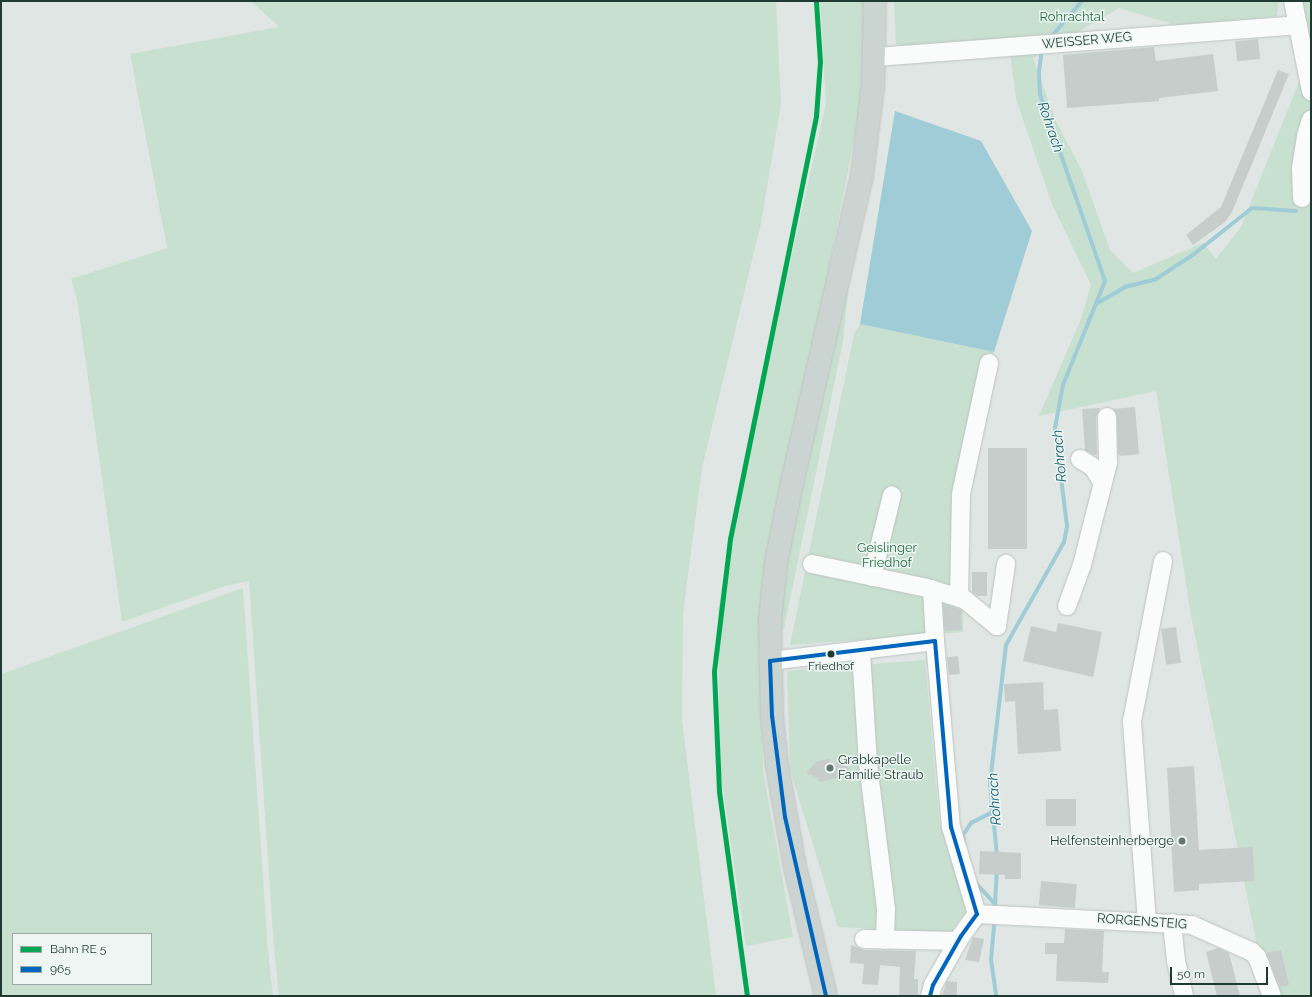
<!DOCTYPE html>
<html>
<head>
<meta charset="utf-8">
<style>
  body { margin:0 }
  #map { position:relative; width:1312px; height:997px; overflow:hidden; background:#e0e6e3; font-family:Raleway,sans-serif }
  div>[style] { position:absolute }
  .green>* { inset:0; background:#c8e0d0 }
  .water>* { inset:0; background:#9fccd6 }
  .stream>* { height:4px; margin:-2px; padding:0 2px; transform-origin:2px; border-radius:2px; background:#9fccd6 }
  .building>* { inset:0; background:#c7cdcb; transform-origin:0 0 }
  .roads { filter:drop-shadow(0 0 1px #bdc3c0) drop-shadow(0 0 1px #bdc3c0) }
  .minor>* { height:18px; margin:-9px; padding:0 9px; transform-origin:9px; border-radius:9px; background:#fafbfb }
  .major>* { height:22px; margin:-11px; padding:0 11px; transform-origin:11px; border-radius:11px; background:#cbd4d1 }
  .bus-1>* { height:4px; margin:-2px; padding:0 2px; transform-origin:2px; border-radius:2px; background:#0065bd }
  .rail-1>* { height:5px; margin:-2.5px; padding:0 2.5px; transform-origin:2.5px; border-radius:2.5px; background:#00a651 }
  .dots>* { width:11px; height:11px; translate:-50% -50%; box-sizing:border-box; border:2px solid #edf6f2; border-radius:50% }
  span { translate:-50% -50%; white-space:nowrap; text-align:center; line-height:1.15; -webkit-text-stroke:3px #edf6f2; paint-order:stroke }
  .bus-label { font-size:12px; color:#1f3933 }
  .park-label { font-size:13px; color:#297047 }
  .street-label { font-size:13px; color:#1f3933 }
  .poi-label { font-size:13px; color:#1f3933 }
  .left { translate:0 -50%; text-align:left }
  .right { translate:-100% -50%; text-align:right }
  .water-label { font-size:14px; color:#196174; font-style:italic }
  .frame { position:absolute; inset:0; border:2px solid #1f3933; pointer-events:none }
  .legend { position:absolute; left:12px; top:933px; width:140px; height:52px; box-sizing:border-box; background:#edf6f2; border:1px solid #9baaa6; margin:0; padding:5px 7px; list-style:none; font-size:12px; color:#1f3933 }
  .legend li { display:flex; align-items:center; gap:8px; height:20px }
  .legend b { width:20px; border:1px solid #9baaa6 }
  .scale { position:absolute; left:1170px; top:967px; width:98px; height:18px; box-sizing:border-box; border:2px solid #1f3933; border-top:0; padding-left:5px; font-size:12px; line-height:14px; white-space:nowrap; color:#1f3933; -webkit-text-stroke:3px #edf6f2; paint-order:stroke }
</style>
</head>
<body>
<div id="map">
  <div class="green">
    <div style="clip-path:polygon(251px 1px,776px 1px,781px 104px,761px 223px,702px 468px,683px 613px,682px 720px,716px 996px,279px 996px,274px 948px,249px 581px,225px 586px,122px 622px,77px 299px,71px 279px,167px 248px,130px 54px,279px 27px)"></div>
    <div style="clip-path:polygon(820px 1px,866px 1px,871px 54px,760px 617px,763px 771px,793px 937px,746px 946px,720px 769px,718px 610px,743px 472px,826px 103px)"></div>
    <div style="clip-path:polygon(894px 1px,1279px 1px,1277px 16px,1182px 27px,1119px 8px,1080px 31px,1065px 48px,1057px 44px,1033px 58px,1055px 119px,1082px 171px,1110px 250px,1133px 273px,1203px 243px,1216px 259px,1241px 227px,1303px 72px,1290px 1px,1311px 1px,1311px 996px,1267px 996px,1191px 616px,1156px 391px,1039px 416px,1081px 319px,1091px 285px,1052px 204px,1016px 99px,1010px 53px,913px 48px,896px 44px)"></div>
    <div style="clip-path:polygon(849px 282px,843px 341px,784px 629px,780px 628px,788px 550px)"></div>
    <div style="clip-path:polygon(860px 324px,994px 352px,965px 500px,963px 632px,790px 645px,854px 334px)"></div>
    <div style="clip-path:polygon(evenodd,243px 588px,268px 950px,273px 996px,1px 996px,1px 674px,243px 588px,13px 934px,151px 934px,151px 984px,13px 984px,13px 934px)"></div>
    <div style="clip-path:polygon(925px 660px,939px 819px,966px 911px,950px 933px,838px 927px,790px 769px,787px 671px)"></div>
  </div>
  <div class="water">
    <div style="clip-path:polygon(895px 111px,981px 141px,1032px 231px,994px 352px,860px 324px)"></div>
  </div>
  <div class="stream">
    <div style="left:1051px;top:37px;width:48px;rotate:-49.3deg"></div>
    <div style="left:1096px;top:304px;width:34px;rotate:-30deg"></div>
    <div style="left:1125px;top:287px;width:32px;rotate:-14deg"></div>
    <div style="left:1156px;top:279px;width:45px;rotate:-33.3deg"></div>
    <div style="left:1194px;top:254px;width:74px;rotate:-38.4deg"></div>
    <div style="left:1252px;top:208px;width:44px;rotate:3.9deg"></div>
    <div style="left:964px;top:842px;width:7px;rotate:-98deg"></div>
    <div style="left:963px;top:835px;width:14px;rotate:-56deg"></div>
    <div style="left:971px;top:823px;width:25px;rotate:-27deg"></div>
    <div style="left:997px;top:856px;width:73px;rotate:-95.5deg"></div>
    <div style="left:990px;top:783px;width:139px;rotate:-83.4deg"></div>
    <div style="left:1006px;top:645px;width:118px;rotate:-60.6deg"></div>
    <div style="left:1064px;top:542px;width:16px;rotate:-79deg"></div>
    <div style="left:1067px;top:526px;width:99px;rotate:-97deg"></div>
    <div style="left:1055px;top:428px;width:44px;rotate:-79.5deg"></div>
    <div style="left:1063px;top:385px;width:112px;rotate:-68deg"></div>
    <div style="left:1105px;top:281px;width:198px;rotate:-109.2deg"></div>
    <div style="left:1040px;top:94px;width:22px;rotate:-93deg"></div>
    <div style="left:1039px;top:72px;width:23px;rotate:-83deg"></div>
    <div style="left:976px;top:883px;width:28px;rotate:48deg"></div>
    <div style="left:995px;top:905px;width:36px;rotate:-87deg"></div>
    <div style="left:994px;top:926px;width:33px;rotate:95deg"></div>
    <div style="left:991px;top:959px;width:37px;rotate:82deg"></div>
  </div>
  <div class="building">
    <div style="left:1258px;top:39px;width:20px;height:23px;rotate:84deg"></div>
    <div style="clip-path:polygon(1154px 47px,1156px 61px,1213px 54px,1218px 91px,1159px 98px,1159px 101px,1067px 108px,1063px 55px)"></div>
    <div style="clip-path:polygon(1278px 70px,1289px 74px,1232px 212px,1225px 222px,1193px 245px,1186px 235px,1221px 207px)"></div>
    <div style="clip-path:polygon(1135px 407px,1139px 454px,1121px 456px,1118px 454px,1117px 416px,1113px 409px)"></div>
    <div style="clip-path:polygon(1100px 408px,1096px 417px,1097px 455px,1094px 455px,1085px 450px,1082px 409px)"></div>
    <div style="left:988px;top:448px;width:39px;height:101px"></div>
    <div style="clip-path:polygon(972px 572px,987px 572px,987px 596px,978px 596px,972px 592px)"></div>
    <div style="clip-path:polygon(943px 604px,961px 610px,962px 630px,945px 631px)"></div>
    <div style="clip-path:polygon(1058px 623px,1102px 632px,1093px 677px,1023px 661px,1031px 626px,1056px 632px)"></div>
    <div style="left:1176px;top:627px;width:36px;height:15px;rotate:82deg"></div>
    <div style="left:958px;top:656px;width:18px;height:11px;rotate:84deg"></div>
    <div style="clip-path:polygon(1043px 682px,1044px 710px,1058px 709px,1061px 751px,1018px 754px,1015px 701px,1005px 702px,1004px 684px)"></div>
    <div style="clip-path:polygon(829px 759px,830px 764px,847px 761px,850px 775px,819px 782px,818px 778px,806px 773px,817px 761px)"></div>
    <div style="clip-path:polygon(1194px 766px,1199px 850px,1253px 847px,1254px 881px,1199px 884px,1199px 890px,1174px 892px,1167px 768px)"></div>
    <div style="left:1046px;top:799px;width:30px;height:27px"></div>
    <div style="clip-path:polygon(980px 851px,1021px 853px,1021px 879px,1005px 879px,1005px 875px,979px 874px)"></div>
    <div style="left:1041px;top:881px;width:36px;height:24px;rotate:5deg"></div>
    <div style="clip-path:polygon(1065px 929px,1104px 931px,1102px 972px,1109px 972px,1108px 983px,1056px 981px,1057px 954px,1045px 954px,1045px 943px,1064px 943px)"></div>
    <div style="clip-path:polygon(973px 937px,984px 939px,979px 962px,965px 960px)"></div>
    <div style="clip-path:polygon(851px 945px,864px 950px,916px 951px,914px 979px,918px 979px,918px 996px,899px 996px,900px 967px,880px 965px,878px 985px,862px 984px,864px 964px,850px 963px)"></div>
    <div style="clip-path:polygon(1218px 948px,1229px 953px,1240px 996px,1217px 996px,1206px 952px)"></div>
    <div style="clip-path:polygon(1281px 950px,1289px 985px,1280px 987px,1267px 953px)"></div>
    <div style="clip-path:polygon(947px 981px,957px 982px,957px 996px,942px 996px)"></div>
  </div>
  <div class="roads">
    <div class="minor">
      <div style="left:1293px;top:1px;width:92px;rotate:78.7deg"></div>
      <div style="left:875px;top:57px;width:424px;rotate:-4.3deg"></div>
      <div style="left:1302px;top:198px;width:30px;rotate:-92deg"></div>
      <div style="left:1301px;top:168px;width:32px;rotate:-81deg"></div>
      <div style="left:1306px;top:136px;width:17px;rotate:-73deg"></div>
      <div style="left:1080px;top:459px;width:15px;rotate:32deg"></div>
      <div style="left:1093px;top:467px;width:17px;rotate:59deg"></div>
      <div style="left:812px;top:564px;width:117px;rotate:11.8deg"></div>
      <div style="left:927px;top:588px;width:39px;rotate:17deg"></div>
      <div style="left:964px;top:599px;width:43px;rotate:39.3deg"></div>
      <div style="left:997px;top:626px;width:63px;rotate:-81.7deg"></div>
      <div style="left:872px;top:577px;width:84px;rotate:-76.3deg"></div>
      <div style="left:932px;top:589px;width:52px;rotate:86.7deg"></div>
      <div style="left:959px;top:598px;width:104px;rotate:-88.9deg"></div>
      <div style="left:961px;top:494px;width:134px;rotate:-77.9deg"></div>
      <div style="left:1067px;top:606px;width:44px;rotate:-69.9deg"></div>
      <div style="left:1082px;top:565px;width:105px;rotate:-75.7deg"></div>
      <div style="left:1108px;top:463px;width:46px;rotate:-91.2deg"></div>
      <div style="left:861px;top:652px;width:112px;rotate:86.4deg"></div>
      <div style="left:868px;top:764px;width:146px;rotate:82.9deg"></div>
      <div style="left:886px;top:909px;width:31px;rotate:92deg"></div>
      <div style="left:770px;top:661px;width:166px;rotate:-6.9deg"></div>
      <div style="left:935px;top:641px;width:187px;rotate:85.1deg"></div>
      <div style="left:951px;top:827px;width:91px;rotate:73.4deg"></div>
      <div style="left:977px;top:914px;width:215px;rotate:2.9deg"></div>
      <div style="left:1192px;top:925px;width:66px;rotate:24.2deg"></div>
      <div style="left:1252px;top:952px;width:7px;rotate:45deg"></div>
      <div style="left:1257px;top:957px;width:42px;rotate:69deg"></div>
      <div style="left:1147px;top:922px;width:202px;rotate:-94.3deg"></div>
      <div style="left:1132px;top:721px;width:163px;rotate:-79deg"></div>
      <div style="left:1172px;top:923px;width:38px;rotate:84deg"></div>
      <div style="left:1176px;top:961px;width:36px;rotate:77deg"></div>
      <div style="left:864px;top:939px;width:94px;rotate:1.2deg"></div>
      <div style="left:930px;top:996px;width:11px;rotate:-75deg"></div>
      <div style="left:933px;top:985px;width:56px;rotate:-60.3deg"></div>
      <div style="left:961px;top:936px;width:27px;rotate:-54deg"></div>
    </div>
    <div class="major">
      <div style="left:826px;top:996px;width:133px;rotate:-103.5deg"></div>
      <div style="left:795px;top:867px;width:103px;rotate:-100.1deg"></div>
      <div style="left:777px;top:766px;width:50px;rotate:-95.7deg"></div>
      <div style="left:772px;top:716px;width:96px;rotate:-91.2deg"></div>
      <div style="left:770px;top:620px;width:57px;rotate:-84deg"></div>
      <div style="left:776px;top:563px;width:82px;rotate:-78.7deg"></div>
      <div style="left:792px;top:483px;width:316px;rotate:-77.2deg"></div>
      <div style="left:862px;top:175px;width:90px;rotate:-83deg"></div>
      <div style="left:873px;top:86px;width:85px;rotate:-88.7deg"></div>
    </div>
  </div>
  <div class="bus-1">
    <div style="left:826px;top:996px;width:184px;rotate:-102.9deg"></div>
    <div style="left:785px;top:817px;width:102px;rotate:-97.3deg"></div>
    <div style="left:772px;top:716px;width:55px;rotate:-92.1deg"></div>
    <div style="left:770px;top:661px;width:166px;rotate:-6.9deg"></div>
    <div style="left:935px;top:641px;width:187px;rotate:85.1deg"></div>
    <div style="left:951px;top:827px;width:91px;rotate:73.4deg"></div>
    <div style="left:977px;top:914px;width:27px;rotate:126deg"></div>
    <div style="left:961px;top:936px;width:56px;rotate:119.7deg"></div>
    <div style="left:933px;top:985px;width:11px;rotate:105deg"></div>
  </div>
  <div class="rail-1">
    <div style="left:747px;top:996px;width:207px;rotate:-97.8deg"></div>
    <div style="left:719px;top:791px;width:120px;rotate:-92.4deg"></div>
    <div style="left:714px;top:671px;width:133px;rotate:-83.1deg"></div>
    <div style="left:730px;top:539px;width:432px;rotate:-78.5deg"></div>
    <div style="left:816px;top:116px;width:54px;rotate:-85.8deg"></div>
    <div style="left:820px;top:62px;width:61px;rotate:-93.8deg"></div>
  </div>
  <div class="dots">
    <div style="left:831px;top:654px;background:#1f3933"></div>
    <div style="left:830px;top:768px;background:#637671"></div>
    <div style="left:1182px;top:841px;background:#637671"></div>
  </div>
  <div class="bus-label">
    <span style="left:831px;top:667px">Friedhof</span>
  </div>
  <div class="park-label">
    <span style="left:1072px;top:17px">Rohrachtal</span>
    <span style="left:887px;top:556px">Geislinger<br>Friedhof</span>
  </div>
  <div class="street-label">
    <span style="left:1087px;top:41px;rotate:-5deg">WEISSER WEG</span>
    <span style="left:1142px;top:922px;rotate:4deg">RORGENSTEIG</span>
  </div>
  <div class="poi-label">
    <span class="left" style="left:838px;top:768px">Grabkapelle<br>Familie Straub</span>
    <span class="right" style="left:1174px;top:841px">Helfensteinherberge</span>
  </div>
  <div class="water-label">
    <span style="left:1051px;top:127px;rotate:71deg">Rohrach</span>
    <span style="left:1059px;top:456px;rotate:-95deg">Rohrach</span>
    <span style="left:994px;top:799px;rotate:-94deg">Rohrach</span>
  </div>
  <div class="frame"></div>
  <ul class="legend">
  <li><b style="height:5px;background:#00a651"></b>Bahn RE 5</li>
  <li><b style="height:5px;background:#0065bd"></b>965</li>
  </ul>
  <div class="scale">50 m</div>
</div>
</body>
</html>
